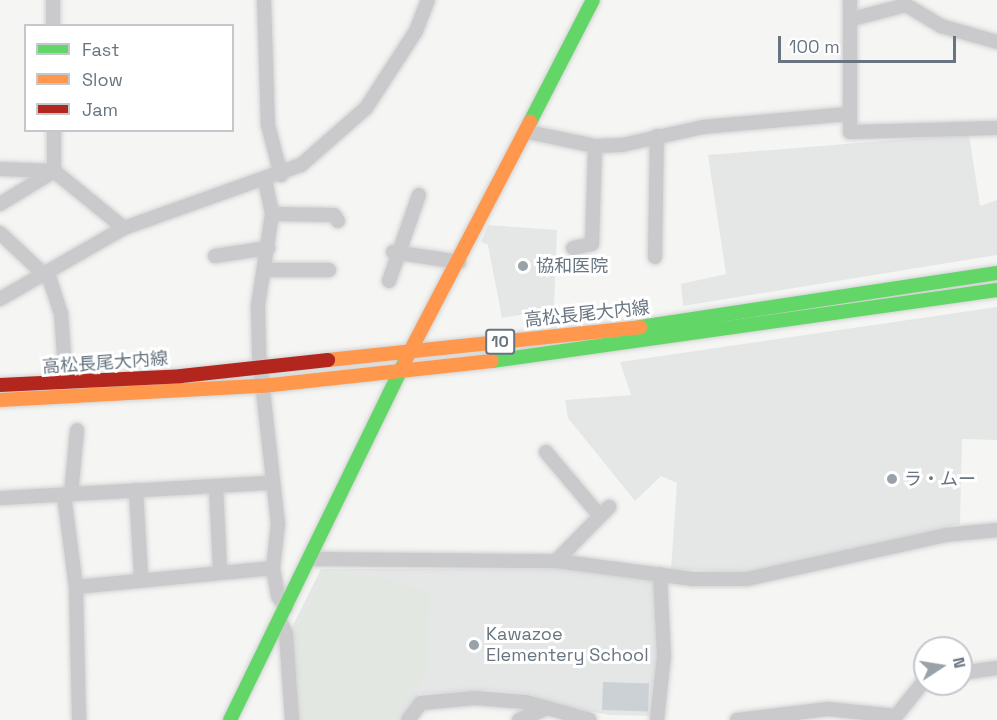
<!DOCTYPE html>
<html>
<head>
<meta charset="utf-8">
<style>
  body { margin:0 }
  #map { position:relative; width:997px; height:720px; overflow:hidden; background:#f5f5f4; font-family:"Space Grotesk","Noto Sans JP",sans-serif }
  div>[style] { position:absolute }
  .built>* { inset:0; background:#e5e7e7 }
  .green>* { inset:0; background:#e3e7e2 }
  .water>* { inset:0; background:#cbd1d4; transform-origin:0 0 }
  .roads { filter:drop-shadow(0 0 2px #d2d3d3) drop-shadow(0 0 2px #d2d3d3) }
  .street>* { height:14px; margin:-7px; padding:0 7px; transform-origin:7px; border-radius:7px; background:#cacacc }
  .fast>* { height:14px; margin:-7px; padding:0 7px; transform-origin:7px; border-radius:7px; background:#63d668 }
  .slow>* { height:14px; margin:-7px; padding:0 7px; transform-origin:7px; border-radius:7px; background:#ff974d }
  .jam>* { height:14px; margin:-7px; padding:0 7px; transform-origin:7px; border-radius:7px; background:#b3261e }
  .dots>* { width:16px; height:16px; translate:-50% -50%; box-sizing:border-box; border:3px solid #fff; border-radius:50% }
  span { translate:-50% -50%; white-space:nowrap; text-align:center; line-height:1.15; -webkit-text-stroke:6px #fff; paint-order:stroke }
  .shield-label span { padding:2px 4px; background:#fff; border:2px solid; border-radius:4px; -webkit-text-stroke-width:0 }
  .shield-label { font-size:16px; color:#687581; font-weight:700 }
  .poi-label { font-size:18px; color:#687581 }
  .left { translate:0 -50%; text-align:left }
  .street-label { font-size:18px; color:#687581 }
  .legend { position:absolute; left:24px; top:24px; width:210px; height:108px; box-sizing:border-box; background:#fff; border:2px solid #c3c8cd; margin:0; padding:8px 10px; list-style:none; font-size:18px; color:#687581 }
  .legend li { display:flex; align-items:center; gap:12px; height:30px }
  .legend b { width:30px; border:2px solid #c3c8cd }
  .north { position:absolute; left:913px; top:636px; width:60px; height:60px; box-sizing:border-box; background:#fff; border:2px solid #c3c8cd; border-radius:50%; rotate:78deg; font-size:16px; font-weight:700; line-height:24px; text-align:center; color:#687581 }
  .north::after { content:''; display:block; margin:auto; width:21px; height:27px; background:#99a2a9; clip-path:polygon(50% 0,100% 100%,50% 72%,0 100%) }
  .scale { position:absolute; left:778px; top:36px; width:178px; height:27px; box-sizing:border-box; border:3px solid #687581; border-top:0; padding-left:8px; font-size:18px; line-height:21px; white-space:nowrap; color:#687581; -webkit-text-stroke:4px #fff; paint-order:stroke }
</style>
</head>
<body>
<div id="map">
  <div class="built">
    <div style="clip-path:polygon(969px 134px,980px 206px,997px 200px,997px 255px,683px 306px,681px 284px,726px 274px,708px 155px)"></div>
    <div style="clip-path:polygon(488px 225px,557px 230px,554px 309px,502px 318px,488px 245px,481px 242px)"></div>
    <div style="clip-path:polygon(997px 307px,997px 440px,962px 439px,960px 524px,752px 572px,671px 569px,677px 483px,661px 476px,635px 501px,568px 418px,565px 400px,631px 395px,620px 362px)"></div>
    <div style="clip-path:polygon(321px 569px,579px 569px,656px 578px,659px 657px,653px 716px,610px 715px,558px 706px,530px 694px,490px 690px,419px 694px,399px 720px,295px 720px,289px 633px)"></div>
  </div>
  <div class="green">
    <div style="clip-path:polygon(325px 572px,376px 576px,429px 592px,427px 674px,393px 720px,299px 720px,293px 634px)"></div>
  </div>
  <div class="water">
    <div style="left:603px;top:682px;width:46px;height:28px;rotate:2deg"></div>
  </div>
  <div class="roads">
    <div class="street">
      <div style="left:53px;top:0;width:26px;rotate:90deg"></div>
      <div style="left:264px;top:0;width:125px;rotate:88.2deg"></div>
      <div style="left:268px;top:125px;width:52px;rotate:75.4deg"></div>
      <div style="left:850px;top:0;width:132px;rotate:90deg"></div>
      <div style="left:850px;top:132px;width:147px;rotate:-1.6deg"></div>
      <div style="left:852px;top:19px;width:56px;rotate:-14.5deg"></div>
      <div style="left:906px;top:5px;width:41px;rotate:31deg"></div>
      <div style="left:941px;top:26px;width:58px;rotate:15.9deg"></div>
      <div style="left:528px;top:132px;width:68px;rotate:11.8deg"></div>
      <div style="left:595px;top:146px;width:27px;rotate:-2deg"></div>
      <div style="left:622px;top:145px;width:83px;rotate:-12.5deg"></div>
      <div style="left:703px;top:127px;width:146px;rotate:-5.1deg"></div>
      <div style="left:0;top:169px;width:54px;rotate:2.1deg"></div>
      <div style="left:54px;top:171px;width:90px;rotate:39.2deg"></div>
      <div style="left:265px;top:180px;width:35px;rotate:78deg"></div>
      <div style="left:272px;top:214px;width:93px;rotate:98.7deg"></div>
      <div style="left:258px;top:306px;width:49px;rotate:88.8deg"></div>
      <div style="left:259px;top:355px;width:170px;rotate:83.6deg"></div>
      <div style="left:278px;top:524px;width:44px;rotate:96.5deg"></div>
      <div style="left:273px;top:568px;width:28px;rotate:80deg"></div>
      <div style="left:278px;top:596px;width:14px;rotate:56deg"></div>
      <div style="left:0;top:204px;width:63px;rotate:-31.4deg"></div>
      <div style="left:54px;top:171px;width:41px;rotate:-90deg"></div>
      <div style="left:272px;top:214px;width:62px;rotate:0.9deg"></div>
      <div style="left:334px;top:215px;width:7px;rotate:56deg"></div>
      <div style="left:0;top:233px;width:69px;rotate:43.2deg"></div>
      <div style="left:50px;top:280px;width:35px;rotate:72deg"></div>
      <div style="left:61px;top:313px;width:71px;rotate:86deg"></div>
      <div style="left:573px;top:248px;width:19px;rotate:-12deg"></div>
      <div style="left:592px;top:244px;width:98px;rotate:-88.2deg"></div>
      <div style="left:393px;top:252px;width:67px;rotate:8.6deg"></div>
      <div style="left:215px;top:256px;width:54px;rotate:-8.6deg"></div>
      <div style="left:655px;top:257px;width:121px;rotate:-89.1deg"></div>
      <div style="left:265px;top:270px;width:64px"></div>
      <div style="left:389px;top:281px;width:91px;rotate:-70.8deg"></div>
      <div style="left:0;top:299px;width:143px;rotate:-29.8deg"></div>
      <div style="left:124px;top:228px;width:188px;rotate:-19.6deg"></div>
      <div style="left:301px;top:165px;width:86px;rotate:-41.2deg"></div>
      <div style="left:366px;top:108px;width:92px;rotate:-57deg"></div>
      <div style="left:416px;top:31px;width:33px;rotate:-69deg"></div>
      <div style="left:546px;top:452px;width:82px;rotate:49.9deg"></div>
      <div style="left:216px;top:486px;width:85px;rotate:87.3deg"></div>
      <div style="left:136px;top:490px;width:88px;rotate:86.7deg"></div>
      <div style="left:71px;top:494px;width:64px;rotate:-84.6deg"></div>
      <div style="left:64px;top:495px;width:93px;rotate:82.6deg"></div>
      <div style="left:76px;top:587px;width:133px;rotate:88.7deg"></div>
      <div style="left:0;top:498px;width:271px;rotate:-3.2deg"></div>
      <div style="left:311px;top:559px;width:245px;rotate:0.5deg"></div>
      <div style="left:556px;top:561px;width:138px;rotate:7.5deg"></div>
      <div style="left:693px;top:579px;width:54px"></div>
      <div style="left:747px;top:579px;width:203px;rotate:-12.5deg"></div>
      <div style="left:945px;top:535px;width:52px;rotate:-5.5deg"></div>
      <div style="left:556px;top:561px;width:76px;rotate:-45.5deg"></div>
      <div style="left:76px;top:587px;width:198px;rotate:-5.5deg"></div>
      <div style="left:280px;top:621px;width:14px;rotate:65deg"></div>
      <div style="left:286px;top:634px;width:86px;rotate:86deg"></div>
      <div style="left:961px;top:673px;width:36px;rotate:-8deg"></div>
      <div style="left:408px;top:720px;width:21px;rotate:-53deg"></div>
      <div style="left:421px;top:703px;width:54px;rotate:-5.3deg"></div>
      <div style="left:475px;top:698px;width:51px;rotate:4.5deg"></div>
      <div style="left:526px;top:702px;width:66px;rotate:15.7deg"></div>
      <div style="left:519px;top:720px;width:28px;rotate:-23deg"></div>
      <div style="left:657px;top:720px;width:64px;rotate:-83.8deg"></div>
      <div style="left:664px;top:656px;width:82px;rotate:-92.8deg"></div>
      <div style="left:737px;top:720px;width:92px;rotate:-6.9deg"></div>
      <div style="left:828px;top:709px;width:68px;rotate:5.9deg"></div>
      <div style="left:896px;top:716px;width:46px;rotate:-51.1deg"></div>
    </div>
    <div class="fast">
      <div style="left:530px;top:122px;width:137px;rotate:-62.7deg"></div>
      <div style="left:640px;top:327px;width:361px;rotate:-8.6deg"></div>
      <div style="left:492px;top:361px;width:510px;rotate:-8deg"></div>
      <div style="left:230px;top:720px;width:399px;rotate:-64deg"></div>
    </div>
    <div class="slow">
      <div style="left:328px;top:360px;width:314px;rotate:-6deg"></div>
      <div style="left:405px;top:361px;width:270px;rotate:-62.4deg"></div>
      <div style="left:0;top:400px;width:262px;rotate:-3.1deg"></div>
      <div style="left:262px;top:386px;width:231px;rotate:-6.2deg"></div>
    </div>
    <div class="jam">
      <div style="left:0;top:385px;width:181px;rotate:-2.8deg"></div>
      <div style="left:181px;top:376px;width:148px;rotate:-6.2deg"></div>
    </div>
  </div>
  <div class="dots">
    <div style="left:523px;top:266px;background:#99a2a9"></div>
    <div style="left:892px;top:479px;background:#99a2a9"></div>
    <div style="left:474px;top:645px;background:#99a2a9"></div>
  </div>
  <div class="shield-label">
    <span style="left:500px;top:342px">10</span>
  </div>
  <div class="poi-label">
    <span class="left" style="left:536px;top:266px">協和医院</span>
    <span class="left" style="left:904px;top:479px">ラ・ムー</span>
    <span class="left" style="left:486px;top:645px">Kawazoe<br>Elementery School</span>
  </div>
  <div class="street-label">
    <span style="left:587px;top:314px;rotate:-6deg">高松長尾大内線</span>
    <span style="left:105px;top:363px;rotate:-4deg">高松長尾大内線</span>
  </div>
  <ul class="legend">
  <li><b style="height:8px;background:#63d668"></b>Fast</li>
  <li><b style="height:8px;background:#ff974d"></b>Slow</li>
  <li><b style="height:8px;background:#b3261e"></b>Jam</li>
  </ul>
  <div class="north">N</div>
  <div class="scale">100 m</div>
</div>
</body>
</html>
